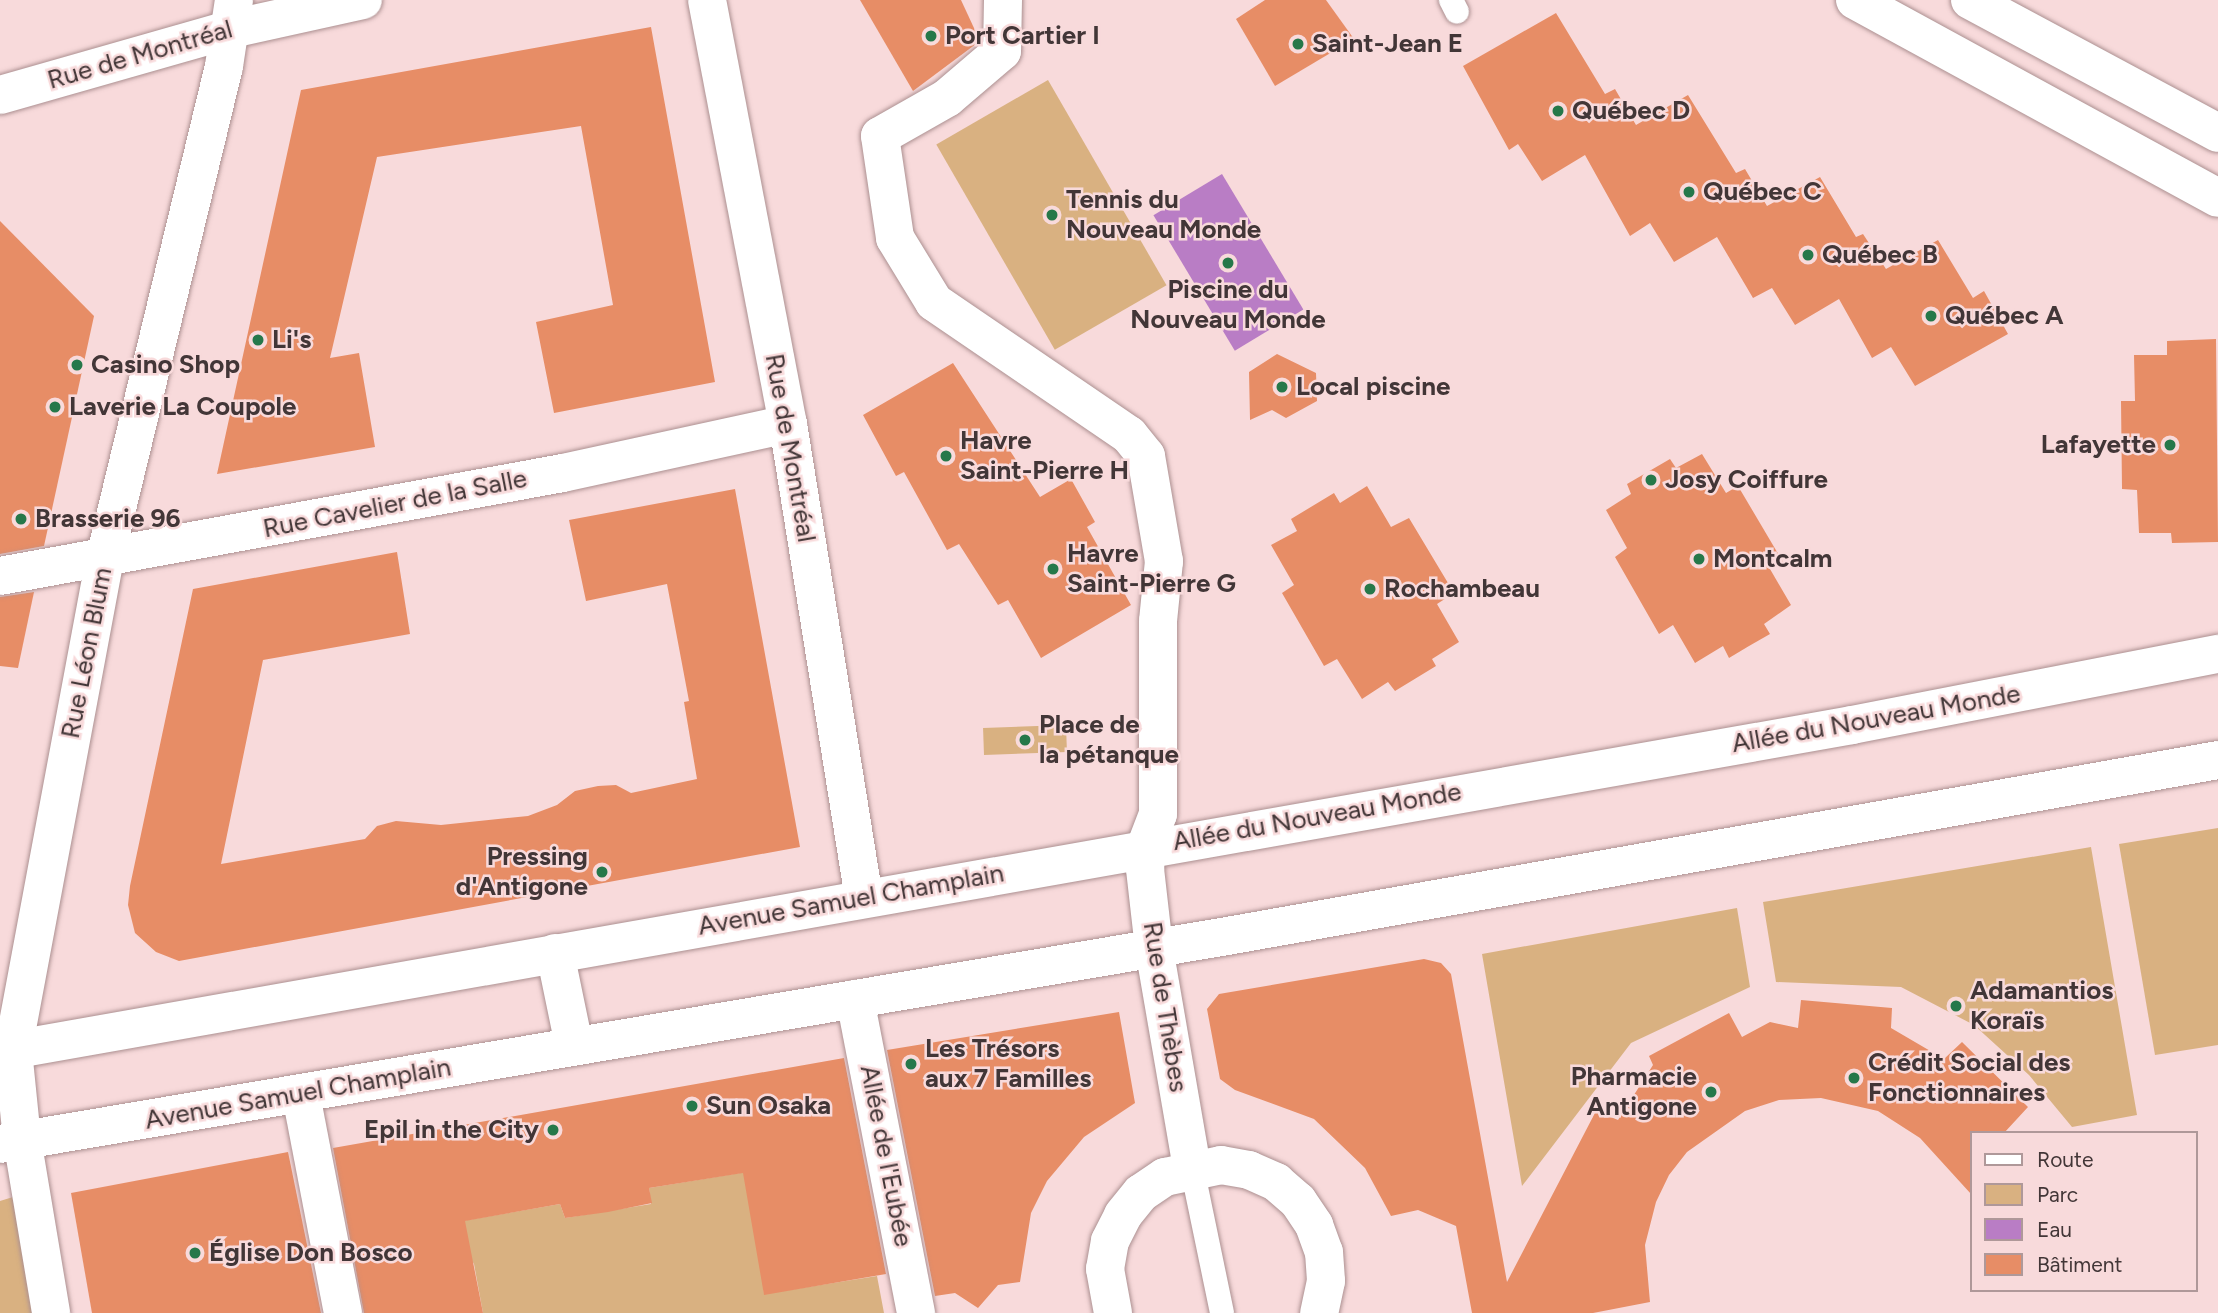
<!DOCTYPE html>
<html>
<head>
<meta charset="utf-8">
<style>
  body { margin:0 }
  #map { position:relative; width:2218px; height:1313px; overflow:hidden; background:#f8dadb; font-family:Figtree,sans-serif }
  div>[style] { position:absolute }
  .green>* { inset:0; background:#d9b181; transform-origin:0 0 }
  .water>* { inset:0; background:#b97dc5; transform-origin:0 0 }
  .building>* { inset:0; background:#e78d66 }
  .roads { filter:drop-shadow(0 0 2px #ac9091) drop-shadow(0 0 2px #ac9091) }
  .lane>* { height:24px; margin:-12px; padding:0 12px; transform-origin:12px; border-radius:12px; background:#fff }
  .street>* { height:38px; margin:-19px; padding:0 19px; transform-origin:19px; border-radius:19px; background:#fff }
  .secondary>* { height:38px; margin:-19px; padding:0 19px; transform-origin:19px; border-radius:19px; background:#fff }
  .dots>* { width:19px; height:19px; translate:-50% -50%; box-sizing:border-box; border:4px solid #f8dadb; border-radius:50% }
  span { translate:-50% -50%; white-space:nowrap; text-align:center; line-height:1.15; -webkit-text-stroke:5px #f8dadb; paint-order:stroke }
  .poi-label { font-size:26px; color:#423637; font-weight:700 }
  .left { translate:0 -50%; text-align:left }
  .right { translate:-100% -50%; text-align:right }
  .street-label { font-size:26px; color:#423637 }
  .legend { position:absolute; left:1970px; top:1131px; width:228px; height:161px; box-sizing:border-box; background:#f8dadb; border:2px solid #af9899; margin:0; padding:9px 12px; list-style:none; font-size:21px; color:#423637 }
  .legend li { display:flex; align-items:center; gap:14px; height:35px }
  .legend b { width:35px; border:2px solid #af9899 }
</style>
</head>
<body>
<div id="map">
  <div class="green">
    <div style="left:1048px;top:80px;width:237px;height:129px;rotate:60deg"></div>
    <div style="left:1066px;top:725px;width:27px;height:83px;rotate:88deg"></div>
    <div style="clip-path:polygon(2218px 828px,2218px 1045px,2155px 1055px,2119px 844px)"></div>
    <div style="clip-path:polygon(2091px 847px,2137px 1115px,2072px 1127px,2029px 1075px,1974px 1025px,1901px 987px,1776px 982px,1763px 902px)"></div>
    <div style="clip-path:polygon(1737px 908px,1750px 987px,1631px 1043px,1522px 1186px,1482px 954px)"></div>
    <div style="clip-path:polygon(758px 1170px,764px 1294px,877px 1276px,884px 1313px,483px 1313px,474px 1264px,450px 1223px,560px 1204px,565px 1218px,651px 1204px,649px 1188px)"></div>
    <div style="clip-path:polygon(13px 1197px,34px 1313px,0 1313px,0 1201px)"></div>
  </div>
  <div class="water">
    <div style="left:1222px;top:174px;width:158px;height:80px;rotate:59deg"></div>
  </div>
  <div class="building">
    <div style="clip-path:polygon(860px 0,961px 0,980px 41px,913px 91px)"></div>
    <div style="clip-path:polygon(1265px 0,1326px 0,1354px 39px,1275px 86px,1236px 19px)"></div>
    <div style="clip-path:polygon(1556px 13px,1605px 94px,1615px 89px,1636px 125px,1688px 95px,1736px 173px,1745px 169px,1767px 206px,1820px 177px,1856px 237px,1863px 234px,1886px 269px,1938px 240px,1973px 298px,1984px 291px,2008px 334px,1915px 386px,1891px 347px,1872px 358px,1839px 299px,1795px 325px,1772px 288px,1753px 298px,1717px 237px,1674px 262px,1650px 223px,1630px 236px,1585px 155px,1542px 181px,1518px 144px,1509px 150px,1463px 66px)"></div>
    <div style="clip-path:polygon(651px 27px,715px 382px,554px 413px,536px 322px,613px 305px,581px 126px,377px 157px,330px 358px,359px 353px,375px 447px,217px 474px,301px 90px)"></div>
    <div style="clip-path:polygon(0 221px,94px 316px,44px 546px,0 554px)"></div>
    <div style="clip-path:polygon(2216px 339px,2218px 542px,2172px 543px,2171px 533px,2139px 533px,2137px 490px,2122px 489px,2121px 401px,2135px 401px,2134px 355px,2167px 355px,2167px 341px)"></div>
    <div style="clip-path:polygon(1277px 354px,1316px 373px,1317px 401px,1286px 418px,1272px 410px,1250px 420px,1249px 372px)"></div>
    <div style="clip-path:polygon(953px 363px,1040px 497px,1071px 479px,1095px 522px,1087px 527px,1131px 605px,1041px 658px,1008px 600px,998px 605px,959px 544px,947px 550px,904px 472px,896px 476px,863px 415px)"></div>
    <div style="clip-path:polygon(1702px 454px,1726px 493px,1738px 486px,1783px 562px,1770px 569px,1791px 605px,1764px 624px,1770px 634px,1749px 646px,1729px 658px,1723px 646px,1695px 663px,1673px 625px,1659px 634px,1615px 557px,1627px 548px,1606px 510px,1631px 494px,1627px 484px,1670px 459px,1676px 468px)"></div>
    <div style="clip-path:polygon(1367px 486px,1391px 527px,1409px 518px,1454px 593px,1437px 604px,1459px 642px,1432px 659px,1436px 666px,1395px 691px,1388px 682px,1362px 699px,1337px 659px,1324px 666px,1282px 593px,1294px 585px,1271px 545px,1297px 531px,1291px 519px,1334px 493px,1340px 503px)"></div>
    <div style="clip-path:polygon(735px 489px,800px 847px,179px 961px,156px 952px,135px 933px,128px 905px,130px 886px,193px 589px,397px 552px,410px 634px,263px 660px,221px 864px,365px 839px,377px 826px,396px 821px,441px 825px,528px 816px,557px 805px,575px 791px,598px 786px,616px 785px,631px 793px,697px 779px,684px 702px,689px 701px,667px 584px,586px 601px,569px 520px)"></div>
    <div style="clip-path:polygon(34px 592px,18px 668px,0 666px,0 597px)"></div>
    <div style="clip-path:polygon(1424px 959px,1441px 963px,1451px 974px,1507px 1282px,1596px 1111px,1618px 1120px,1653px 1065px,1649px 1056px,1729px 1013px,1742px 1037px,1770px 1022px,1798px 1028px,1801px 1000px,1892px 1008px,1891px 1028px,1944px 1059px,1962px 1042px,2028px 1107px,2004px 1133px,1971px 1133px,1971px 1194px,1920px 1138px,1878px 1111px,1821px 1098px,1779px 1100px,1745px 1111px,1687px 1152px,1669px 1175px,1656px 1202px,1645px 1245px,1650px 1302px,1593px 1313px,1472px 1313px,1456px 1226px,1418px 1210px,1391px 1216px,1365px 1168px,1314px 1119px,1235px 1090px,1220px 1079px,1207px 1009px,1219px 994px)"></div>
    <div style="clip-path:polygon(1119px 1012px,1135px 1103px,1084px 1137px,1047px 1181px,1031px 1213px,1020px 1282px,998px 1285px,978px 1308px,955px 1293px,935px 1296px,887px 1050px)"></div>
    <div style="clip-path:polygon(844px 1058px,886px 1274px,764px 1295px,743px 1173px,649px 1188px,652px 1203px,608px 1212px,565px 1218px,560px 1204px,465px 1221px,483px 1313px,364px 1313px,333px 1148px)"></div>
    <div style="clip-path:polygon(288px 1152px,321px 1313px,92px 1313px,71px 1193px)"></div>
  </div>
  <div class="roads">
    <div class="lane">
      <div style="left:1451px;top:0;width:13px;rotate:63deg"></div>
      <div style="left:1192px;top:1168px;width:148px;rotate:78.3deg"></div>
    </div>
    <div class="street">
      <div style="left:707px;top:0;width:432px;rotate:79.2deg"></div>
      <div style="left:788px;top:424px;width:480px;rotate:80.9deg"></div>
      <div style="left:1003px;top:0;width:51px;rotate:91.1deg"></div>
      <div style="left:1002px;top:51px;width:72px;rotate:139.5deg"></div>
      <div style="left:947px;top:98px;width:77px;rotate:150.4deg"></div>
      <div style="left:880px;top:136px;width:103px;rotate:81.6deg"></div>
      <div style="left:895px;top:238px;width:75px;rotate:58.6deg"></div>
      <div style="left:934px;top:302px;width:236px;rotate:34.3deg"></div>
      <div style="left:1129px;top:435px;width:27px;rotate:51deg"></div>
      <div style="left:1146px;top:456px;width:107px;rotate:80.3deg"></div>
      <div style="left:1164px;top:561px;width:60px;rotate:95.7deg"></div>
      <div style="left:1158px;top:621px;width:193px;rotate:90deg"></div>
      <div style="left:1158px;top:814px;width:34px;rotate:111deg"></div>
      <div style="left:1146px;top:846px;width:23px;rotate:92deg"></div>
      <div style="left:1145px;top:869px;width:80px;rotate:83.5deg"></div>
      <div style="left:1154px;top:948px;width:223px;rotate:80.2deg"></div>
      <div style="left:0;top:95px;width:240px;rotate:-15.9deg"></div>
      <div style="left:231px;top:29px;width:135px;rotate:-12.4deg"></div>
      <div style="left:0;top:576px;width:572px;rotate:-10.37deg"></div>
      <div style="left:563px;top:473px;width:230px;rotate:-12.3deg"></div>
      <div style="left:855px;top:999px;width:320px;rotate:79deg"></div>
      <div style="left:301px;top:1095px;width:222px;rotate:79.1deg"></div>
      <div style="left:22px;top:1139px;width:176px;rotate:80.5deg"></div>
      <div style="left:1113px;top:1313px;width:45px;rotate:-100.3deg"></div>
      <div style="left:1105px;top:1269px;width:28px;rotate:-80deg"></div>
      <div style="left:1110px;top:1241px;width:29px;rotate:-63deg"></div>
      <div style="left:1123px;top:1215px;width:28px;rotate:-51deg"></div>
      <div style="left:1141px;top:1193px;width:29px;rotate:-34deg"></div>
      <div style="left:1165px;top:1177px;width:57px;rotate:-12.1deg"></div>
      <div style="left:1221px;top:1165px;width:28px;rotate:10deg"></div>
      <div style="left:1249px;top:1170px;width:30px;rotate:24deg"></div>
      <div style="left:1276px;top:1182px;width:29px;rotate:41deg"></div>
      <div style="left:1298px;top:1201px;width:29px;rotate:56deg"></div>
      <div style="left:1314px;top:1225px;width:29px;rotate:70deg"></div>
      <div style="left:1324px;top:1252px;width:29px;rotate:86deg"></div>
      <div style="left:1326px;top:1281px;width:33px;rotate:102deg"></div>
    </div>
    <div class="secondary">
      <div style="left:1855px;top:0;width:413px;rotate:28.6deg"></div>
      <div style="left:1970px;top:0;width:281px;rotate:28.2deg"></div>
      <div style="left:555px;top:953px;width:94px;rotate:78.3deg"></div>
      <div style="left:0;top:1052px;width:1881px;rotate:-10.01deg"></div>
      <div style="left:1852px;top:725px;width:373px;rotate:-11deg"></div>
      <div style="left:22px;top:1139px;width:89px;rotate:-95.8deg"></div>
      <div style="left:13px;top:1050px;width:501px;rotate:-79.41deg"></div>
      <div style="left:105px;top:558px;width:506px;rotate:-76.4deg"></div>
      <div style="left:224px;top:66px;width:67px;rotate:-81.4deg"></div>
      <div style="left:0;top:1144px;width:1233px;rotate:-9.62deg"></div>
      <div style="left:1216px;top:938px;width:1018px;rotate:-10.07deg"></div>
    </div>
  </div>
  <div class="dots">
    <div style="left:931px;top:36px;background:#26784a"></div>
    <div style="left:1298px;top:44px;background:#26784a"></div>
    <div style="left:1558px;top:111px;background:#26784a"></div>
    <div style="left:1689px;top:192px;background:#26784a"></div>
    <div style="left:1052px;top:215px;background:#26784a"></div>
    <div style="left:1808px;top:255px;background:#26784a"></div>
    <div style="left:1228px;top:263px;background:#26784a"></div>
    <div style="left:1931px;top:316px;background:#26784a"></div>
    <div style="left:258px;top:340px;background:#26784a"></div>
    <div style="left:77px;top:365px;background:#26784a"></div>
    <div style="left:1282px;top:387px;background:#26784a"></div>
    <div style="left:55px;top:407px;background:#26784a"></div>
    <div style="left:2170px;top:445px;background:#26784a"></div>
    <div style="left:946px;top:456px;background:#26784a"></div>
    <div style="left:1651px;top:480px;background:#26784a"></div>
    <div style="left:21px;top:519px;background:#26784a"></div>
    <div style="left:1699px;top:559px;background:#26784a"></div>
    <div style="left:1053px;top:569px;background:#26784a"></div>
    <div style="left:1370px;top:589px;background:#26784a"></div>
    <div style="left:1025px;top:740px;background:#26784a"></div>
    <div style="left:602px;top:872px;background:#26784a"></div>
    <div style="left:1956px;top:1006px;background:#26784a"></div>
    <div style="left:911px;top:1064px;background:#26784a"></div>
    <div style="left:1854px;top:1078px;background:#26784a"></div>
    <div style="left:1711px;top:1092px;background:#26784a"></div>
    <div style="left:692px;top:1106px;background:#26784a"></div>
    <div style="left:553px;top:1130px;background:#26784a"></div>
    <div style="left:195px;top:1253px;background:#26784a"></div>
  </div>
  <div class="poi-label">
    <span class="left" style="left:945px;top:36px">Port Cartier I</span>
    <span class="left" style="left:1312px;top:44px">Saint-Jean E</span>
    <span class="left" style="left:1572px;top:111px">Québec D</span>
    <span class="left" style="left:1703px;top:192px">Québec C</span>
    <span class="left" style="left:1066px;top:215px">Tennis du<br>Nouveau Monde</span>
    <span class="left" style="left:1822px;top:255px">Québec B</span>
    <span style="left:1228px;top:305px">Piscine du<br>Nouveau Monde</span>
    <span class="left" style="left:1945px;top:316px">Québec A</span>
    <span class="left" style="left:272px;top:340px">Li's</span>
    <span class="left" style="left:91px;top:365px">Casino Shop</span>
    <span class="left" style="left:1296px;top:387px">Local piscine</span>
    <span class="left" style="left:69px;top:407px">Laverie La Coupole</span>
    <span class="left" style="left:960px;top:456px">Havre<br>Saint-Pierre H</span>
    <span class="right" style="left:2156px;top:445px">Lafayette</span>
    <span class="left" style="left:1665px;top:480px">Josy Coiffure</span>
    <span class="left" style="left:35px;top:519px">Brasserie 96</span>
    <span class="left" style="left:1067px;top:569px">Havre<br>Saint-Pierre G</span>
    <span class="left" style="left:1713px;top:559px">Montcalm</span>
    <span class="left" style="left:1384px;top:589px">Rochambeau</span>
    <span class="left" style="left:1039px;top:740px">Place de<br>la pétanque</span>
    <span class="right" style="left:588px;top:872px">Pressing<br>d'Antigone</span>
    <span class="left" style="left:1970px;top:1006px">Adamantios<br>Koraïs</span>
    <span class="left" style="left:925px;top:1064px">Les Trésors<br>aux 7 Familles</span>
    <span class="left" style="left:1868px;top:1078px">Crédit Social des<br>Fonctionnaires</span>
    <span class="right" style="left:1697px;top:1092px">Pharmacie<br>Antigone</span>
    <span class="left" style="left:706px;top:1106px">Sun Osaka</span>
    <span class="right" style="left:539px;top:1130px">Epil in the City</span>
    <span class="left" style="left:209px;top:1253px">Église Don Bosco</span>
  </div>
  <div class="street-label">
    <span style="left:140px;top:55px;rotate:-16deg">Rue de Montréal</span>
    <span style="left:790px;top:448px;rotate:80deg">Rue de Montréal</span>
    <span style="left:395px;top:504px;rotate:-11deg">Rue Cavelier de la Salle</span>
    <span style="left:87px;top:653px;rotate:-79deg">Rue Léon Blum</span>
    <span style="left:1876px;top:719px;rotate:-10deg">Allée du Nouveau Monde</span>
    <span style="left:1317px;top:817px;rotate:-10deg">Allée du Nouveau Monde</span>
    <span style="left:851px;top:900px;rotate:-10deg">Avenue Samuel Champlain</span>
    <span style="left:1165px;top:1007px;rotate:81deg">Rue de Thèbes</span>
    <span style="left:298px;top:1094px;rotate:-10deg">Avenue Samuel Champlain</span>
    <span style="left:886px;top:1156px;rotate:79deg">Allée de l'Eubée</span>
  </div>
  <ul class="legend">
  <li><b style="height:9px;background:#fff"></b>Route</li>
  <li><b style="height:19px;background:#d9b181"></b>Parc</li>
  <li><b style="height:19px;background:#b97dc5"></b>Eau</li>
  <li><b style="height:19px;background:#e78d66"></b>Bâtiment</li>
  </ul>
</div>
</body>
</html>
